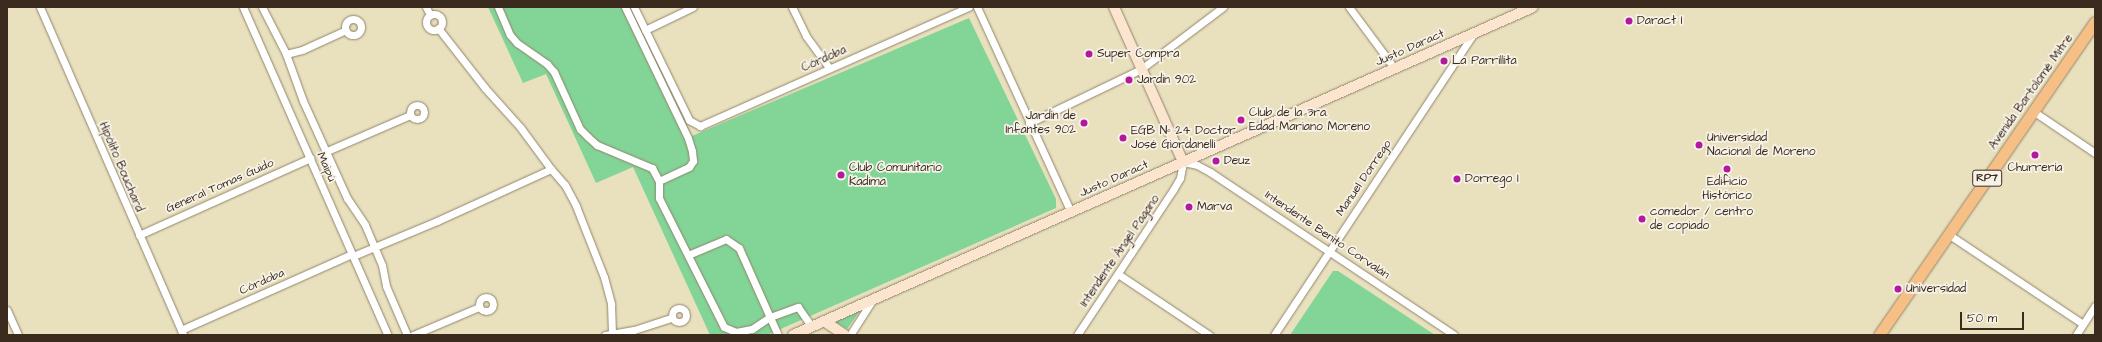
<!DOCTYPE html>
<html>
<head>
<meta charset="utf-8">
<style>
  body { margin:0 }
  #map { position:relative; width:2102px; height:342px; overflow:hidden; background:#e9e0bd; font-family:"Architects Daughter",sans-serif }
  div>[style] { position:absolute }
  .green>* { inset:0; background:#82d597 }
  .roads { filter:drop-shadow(0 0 1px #92856e) drop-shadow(0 0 1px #92856e) }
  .street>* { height:7px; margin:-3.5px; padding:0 3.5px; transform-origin:3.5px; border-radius:3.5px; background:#fff }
  .street>.ring { margin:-3.5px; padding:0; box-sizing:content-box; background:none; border:7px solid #fff; border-radius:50% }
  .secondary>* { height:10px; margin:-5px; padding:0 5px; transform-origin:5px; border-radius:5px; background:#fbe5cf }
  .primary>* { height:11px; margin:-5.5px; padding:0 5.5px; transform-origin:5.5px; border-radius:5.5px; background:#f5bf86 }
  .dots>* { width:11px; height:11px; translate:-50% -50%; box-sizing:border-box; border:2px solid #f7f3e8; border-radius:50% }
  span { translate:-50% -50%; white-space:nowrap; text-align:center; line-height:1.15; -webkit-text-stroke:3.5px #f7f3e8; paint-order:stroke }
  .shield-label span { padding:1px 3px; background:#f7f3e8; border:1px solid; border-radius:3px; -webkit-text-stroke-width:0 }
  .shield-label { font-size:11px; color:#3b2a1e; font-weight:700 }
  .poi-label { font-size:12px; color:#3b2a1e }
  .left { translate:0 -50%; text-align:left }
  .right { translate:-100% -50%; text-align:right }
  .street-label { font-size:12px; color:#3b2a1e }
  .frame { position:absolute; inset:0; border:8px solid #3b2a1e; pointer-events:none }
  .scale { position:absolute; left:1960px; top:312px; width:64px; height:18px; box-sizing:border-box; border:2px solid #3b2a1e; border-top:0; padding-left:5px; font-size:12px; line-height:14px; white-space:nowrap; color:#3b2a1e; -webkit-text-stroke:3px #f7f3e8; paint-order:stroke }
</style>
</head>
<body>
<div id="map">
  <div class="green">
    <div style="clip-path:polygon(488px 7px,629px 7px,692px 136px,969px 18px,1056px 199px,1056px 208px,767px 335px,710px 335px,633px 167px,596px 183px,546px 74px,523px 83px)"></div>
    <div style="clip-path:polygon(1333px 271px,1338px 271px,1435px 335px,1290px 335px)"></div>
    <div style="clip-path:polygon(860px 310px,860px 311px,847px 329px,834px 321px)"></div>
  </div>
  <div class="roads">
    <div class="street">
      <div style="left:40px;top:7px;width:358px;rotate:66.4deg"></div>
      <div style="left:243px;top:7px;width:359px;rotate:66.2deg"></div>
      <div style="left:262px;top:7px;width:53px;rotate:62.9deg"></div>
      <div style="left:286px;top:54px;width:50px;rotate:70.1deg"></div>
      <div style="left:303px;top:101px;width:107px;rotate:65.6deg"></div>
      <div style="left:347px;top:198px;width:32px;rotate:56deg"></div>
      <div style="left:365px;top:225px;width:43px;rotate:67deg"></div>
      <div style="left:382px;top:265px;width:21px;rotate:79deg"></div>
      <div style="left:386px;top:286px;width:53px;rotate:66.8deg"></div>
      <div style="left:426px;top:7px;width:9px;rotate:63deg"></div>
      <div style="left:498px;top:7px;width:30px;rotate:67deg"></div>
      <div style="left:510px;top:35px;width:11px;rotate:49deg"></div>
      <div style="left:517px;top:43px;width:37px;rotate:35deg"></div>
      <div style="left:547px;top:64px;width:11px;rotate:49deg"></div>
      <div style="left:554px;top:72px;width:63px;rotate:65.5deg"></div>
      <div style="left:580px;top:129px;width:11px;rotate:45deg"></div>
      <div style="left:588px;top:137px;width:12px;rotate:42deg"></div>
      <div style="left:597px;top:145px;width:60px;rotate:22.7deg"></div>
      <div style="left:652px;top:168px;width:15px;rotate:62deg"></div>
      <div style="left:659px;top:181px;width:17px;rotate:90deg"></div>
      <div style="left:659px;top:198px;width:144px;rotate:63.3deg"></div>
      <div style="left:724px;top:327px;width:13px;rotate:23deg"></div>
      <div style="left:736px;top:332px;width:16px;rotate:-11deg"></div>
      <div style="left:752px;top:329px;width:22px;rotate:-34deg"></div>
      <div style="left:770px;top:317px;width:30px;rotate:-20deg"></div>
      <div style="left:798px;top:307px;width:24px;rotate:55deg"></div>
      <div style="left:625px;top:7px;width:145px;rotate:64.3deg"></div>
      <div style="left:688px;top:138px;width:14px;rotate:73deg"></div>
      <div style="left:692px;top:151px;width:10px;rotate:84deg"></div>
      <div style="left:693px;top:161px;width:7px;rotate:124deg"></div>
      <div style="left:689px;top:167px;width:33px;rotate:155deg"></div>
      <div style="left:634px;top:7px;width:126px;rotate:64deg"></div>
      <div style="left:689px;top:120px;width:13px;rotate:29deg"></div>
      <div style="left:700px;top:126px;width:294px;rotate:-23.9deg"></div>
      <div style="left:792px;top:7px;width:32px;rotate:64deg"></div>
      <div style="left:806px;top:36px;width:39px;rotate:54deg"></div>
      <div style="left:977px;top:7px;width:226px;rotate:65.4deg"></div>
      <div style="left:1349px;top:7px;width:77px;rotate:53.4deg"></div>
      <div class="ring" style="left:426px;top:14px;width:9px;height:9px"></div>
      <div class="ring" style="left:345px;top:19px;width:9px;height:9px"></div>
      <div style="left:645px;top:30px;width:53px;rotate:-25.6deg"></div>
      <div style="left:286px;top:54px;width:16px;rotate:-14deg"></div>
      <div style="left:302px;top:50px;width:48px;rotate:-24.4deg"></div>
      <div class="ring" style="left:410px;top:105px;width:7px;height:7px"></div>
      <div style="left:2033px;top:111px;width:75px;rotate:34.1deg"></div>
      <div style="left:1029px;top:123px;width:124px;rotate:-25.7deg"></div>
      <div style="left:1141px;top:69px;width:103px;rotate:-37.1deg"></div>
      <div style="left:327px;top:151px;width:90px;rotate:-23.4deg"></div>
      <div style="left:551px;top:169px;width:21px;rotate:49deg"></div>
      <div style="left:565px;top:185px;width:24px;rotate:62deg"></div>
      <div style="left:576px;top:206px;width:76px;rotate:68.5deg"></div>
      <div style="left:604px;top:277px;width:28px;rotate:75deg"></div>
      <div style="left:611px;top:304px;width:29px;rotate:88deg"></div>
      <div style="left:1948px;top:234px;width:162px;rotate:33.7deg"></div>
      <div style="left:139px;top:235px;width:188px;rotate:-24.2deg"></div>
      <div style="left:688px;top:255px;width:41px;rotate:-22.8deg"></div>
      <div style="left:726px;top:239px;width:16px;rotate:35deg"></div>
      <div style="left:739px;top:248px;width:95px;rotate:65.9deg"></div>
      <div style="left:353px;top:256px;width:91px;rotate:-22.6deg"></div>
      <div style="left:437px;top:221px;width:125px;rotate:-24.5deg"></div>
      <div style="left:551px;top:169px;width:52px;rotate:-126.4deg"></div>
      <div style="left:520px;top:127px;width:52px;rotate:-131.9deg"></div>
      <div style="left:485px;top:88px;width:76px;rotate:-128.1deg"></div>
      <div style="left:1118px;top:274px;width:110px;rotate:33.8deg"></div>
      <div class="ring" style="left:479px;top:297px;width:7px;height:7px"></div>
      <div class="ring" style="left:672px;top:308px;width:7px;height:7px"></div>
      <div style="left:7px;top:310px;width:27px;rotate:66deg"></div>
      <div style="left:181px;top:330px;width:187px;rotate:-24deg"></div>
      <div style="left:413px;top:335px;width:72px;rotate:-23deg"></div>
      <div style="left:605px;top:335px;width:29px;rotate:-10deg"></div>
      <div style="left:634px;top:330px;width:40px;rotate:-18deg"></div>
      <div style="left:850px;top:335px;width:43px;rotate:-57.4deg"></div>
      <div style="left:1077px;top:335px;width:174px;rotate:-56.5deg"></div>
      <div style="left:1173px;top:190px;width:14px;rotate:-60deg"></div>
      <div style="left:1180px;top:178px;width:16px;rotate:-79deg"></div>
      <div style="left:1183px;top:162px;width:14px;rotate:12deg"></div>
      <div style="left:1197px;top:165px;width:15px;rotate:28deg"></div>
      <div style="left:1210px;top:172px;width:293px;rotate:33.7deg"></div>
      <div style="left:1274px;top:335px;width:361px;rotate:-56.5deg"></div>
      <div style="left:2076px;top:335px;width:35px;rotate:-57deg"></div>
    </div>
    <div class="secondary">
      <div style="left:1114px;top:7px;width:170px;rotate:66deg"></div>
      <div style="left:824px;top:321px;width:25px;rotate:34deg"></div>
      <div style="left:793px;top:335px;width:809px;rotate:-23.9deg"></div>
    </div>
    <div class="primary">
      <div style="left:1879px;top:335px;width:380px;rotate:-55.4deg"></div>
    </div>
  </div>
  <div class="dots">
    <div style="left:1629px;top:21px;background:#b5179e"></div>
    <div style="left:1089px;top:54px;background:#b5179e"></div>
    <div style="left:1444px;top:61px;background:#b5179e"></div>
    <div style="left:1129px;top:80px;background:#b5179e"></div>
    <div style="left:1241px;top:120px;background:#b5179e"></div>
    <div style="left:1084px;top:123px;background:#b5179e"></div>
    <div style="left:1123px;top:138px;background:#b5179e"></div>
    <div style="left:1699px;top:145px;background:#b5179e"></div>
    <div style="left:2035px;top:155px;background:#b5179e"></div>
    <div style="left:1216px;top:161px;background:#b5179e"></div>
    <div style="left:1727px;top:169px;background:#b5179e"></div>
    <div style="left:841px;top:175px;background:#b5179e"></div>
    <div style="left:1457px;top:179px;background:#b5179e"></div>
    <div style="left:1189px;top:207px;background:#b5179e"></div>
    <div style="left:1642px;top:219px;background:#b5179e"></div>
    <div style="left:1898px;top:289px;background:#b5179e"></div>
  </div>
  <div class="shield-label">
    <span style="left:1987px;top:178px">RP7</span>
  </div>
  <div class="poi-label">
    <span class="left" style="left:1637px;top:21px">Daract I</span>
    <span class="left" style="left:1097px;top:54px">Super Compra</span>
    <span class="left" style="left:1452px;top:61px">La Parrillita</span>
    <span class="left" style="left:1137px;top:80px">Jardín 902</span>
    <span class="left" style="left:1249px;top:120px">Club de la 3ra.<br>Edad Mariano Moreno</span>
    <span class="right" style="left:1076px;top:123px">Jardín de<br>Infantes 902</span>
    <span class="left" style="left:1131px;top:138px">EGB Nº 24 Doctor<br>José Giordanelli</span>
    <span class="left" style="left:1707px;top:145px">Universidad<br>Nacional de Moreno</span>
    <span class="left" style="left:1224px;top:161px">Deuz</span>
    <span class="left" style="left:849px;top:175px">Club Comunitario<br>Kadima</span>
    <span style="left:2035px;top:168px">Churrería</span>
    <span class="left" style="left:1465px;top:179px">Dorrego I</span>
    <span style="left:1727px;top:189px">Edificio<br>Histórico</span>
    <span class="left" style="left:1197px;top:207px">Marva</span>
    <span class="left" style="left:1650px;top:219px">comedor / centro<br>de copiado</span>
    <span class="left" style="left:1906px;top:289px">Universidad</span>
  </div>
  <div class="street-label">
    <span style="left:1410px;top:48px;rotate:-24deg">Justo Daract</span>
    <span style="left:824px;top:59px;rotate:-24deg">Córdoba</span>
    <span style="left:2031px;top:92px;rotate:-55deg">Avenida Bartolomé Mitre</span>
    <span style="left:121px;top:167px;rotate:67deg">Hipólito Bouchard</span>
    <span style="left:326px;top:167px;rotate:66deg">Maipú</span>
    <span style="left:1364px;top:178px;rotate:-56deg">Manuel Dorrego</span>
    <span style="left:1114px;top:179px;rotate:-24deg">Justo Daract</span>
    <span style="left:220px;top:186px;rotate:-24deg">General Tomas Guido</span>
    <span style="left:1327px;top:235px;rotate:34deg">Intendente Benito Corvalán</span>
    <span style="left:1120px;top:251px;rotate:-56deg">Intendente Ángel Pagano</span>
    <span style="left:262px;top:282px;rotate:-24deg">Córdoba</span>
  </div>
  <div class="frame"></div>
  <div class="scale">50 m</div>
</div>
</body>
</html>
